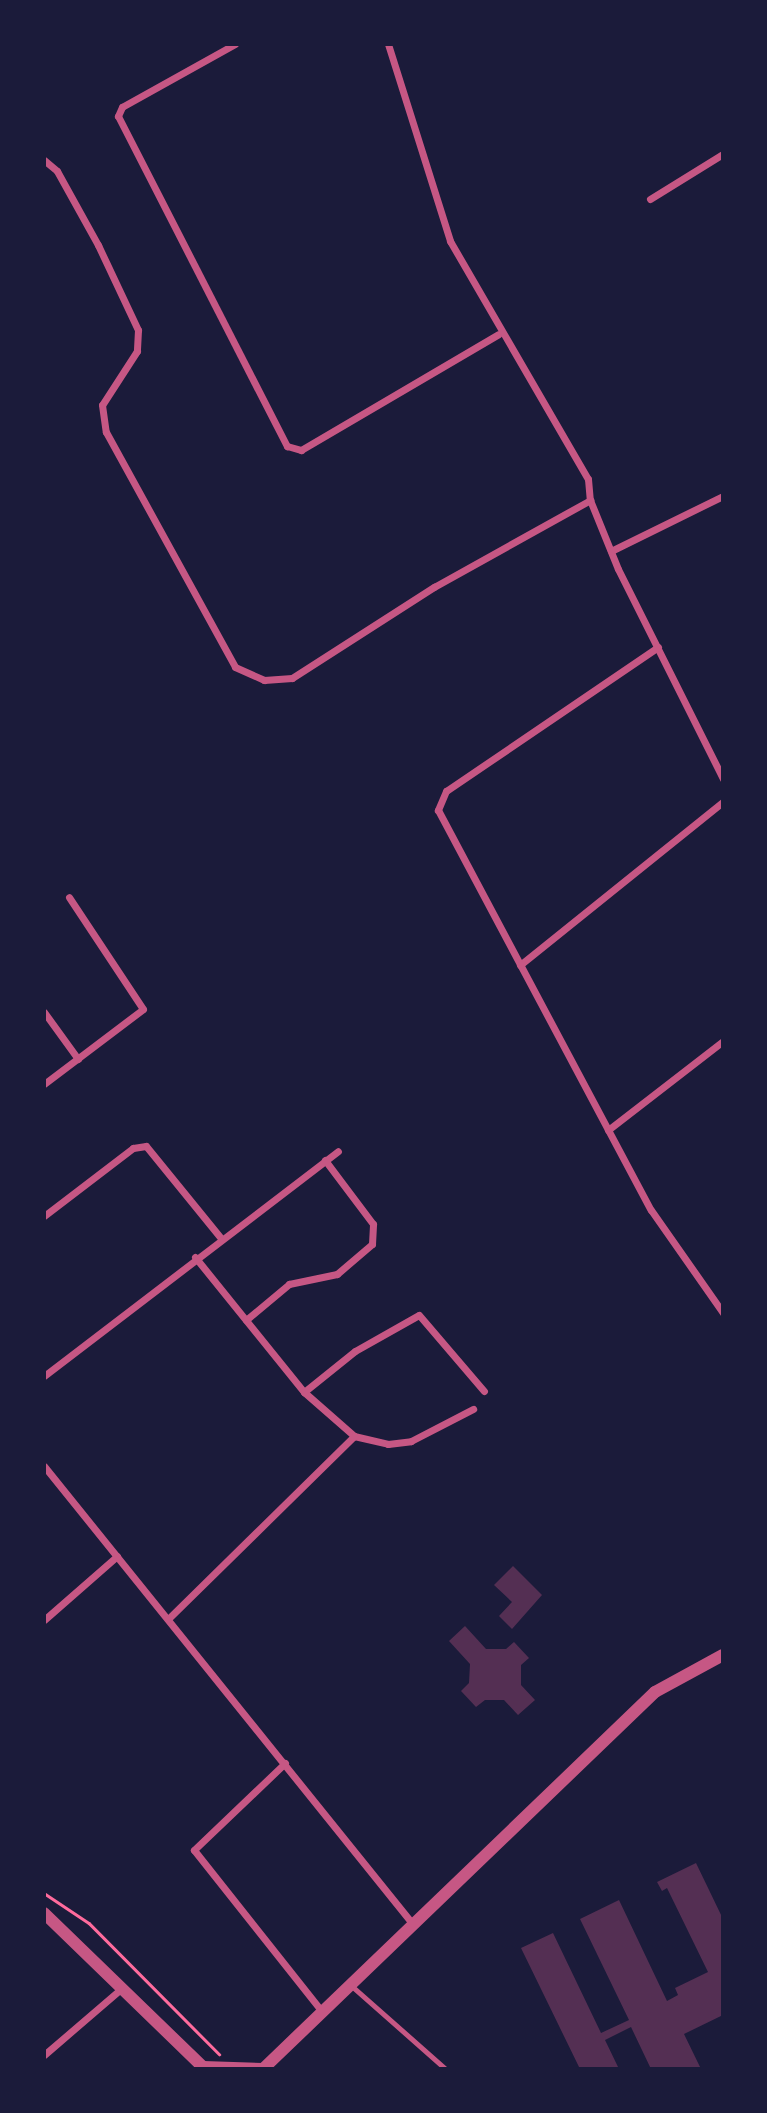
<!DOCTYPE html>
<html>
<head>
<meta charset="utf-8">
<style>
  body { margin:0 }
  #map { position:relative; width:767px; height:2113px; overflow:hidden; background:#1b1b3a; font-family:"Alegreya Sans",sans-serif }
  div>[style] { position:absolute }
  .building>* { inset:0; background:#542f53 }
  .path>* { height:2.5px; margin:-1.25px; padding:0 1.25px; transform-origin:1.25px; border-radius:1.25px; background:#ff6b9d }
  .service>* { height:4.5px; margin:-2.25px; padding:0 2.25px; transform-origin:2.25px; border-radius:2.25px; background:#c65784 }
  .minor>* { height:7px; margin:-3.5px; padding:0 3.5px; transform-origin:3.5px; border-radius:3.5px; background:#c65784 }
  .tertiary>* { height:12px; margin:-6px; padding:0 6px; transform-origin:6px; border-radius:6px; background:#c65784 }
  span { translate:-50% -50%; white-space:nowrap; text-align:center; line-height:1.15; -webkit-text-stroke:5px #1b1b3a; paint-order:stroke }
  .frame { position:absolute; inset:0; border:46px solid #1b1b3a; pointer-events:none }
</style>
</head>
<body>
<div id="map">
  <div class="building">
    <div style="clip-path:polygon(513px 1566px,542px 1595px,512px 1629px,499px 1616px,512px 1602px,494px 1585px)"></div>
    <div style="clip-path:polygon(465px 1626px,486px 1649px,506px 1649px,514px 1642px,529px 1658px,521px 1665px,521px 1685px,535px 1700px,518px 1715px,504px 1700px,485px 1700px,476px 1707px,461px 1691px,469px 1683px,470px 1664px,449px 1641px)"></div>
    <div style="clip-path:polygon(696px 1863px,723px 1919px,723px 2015px,684px 2034px,701px 2069px,651px 2069px,631px 2027px,605px 2040px,619px 2069px,580px 2069px,521px 1948px,553px 1933px,601px 2033px,629px 2020px,580px 1919px,619px 1900px,667px 2001px,678px 1995px,675px 1988px,708px 1972px,667px 1888px,662px 1891px,657px 1882px)"></div>
  </div>
  <div class="path">
    <div style="left:44px;top:1893px;width:54px;rotate:33.7deg"></div>
    <div style="left:89px;top:1923px;width:185px;rotate:45.2deg"></div>
  </div>
  <div class="service">
    <div style="left:353px;top:1987px;width:124px;rotate:41.4deg"></div>
  </div>
  <div class="minor">
    <div style="left:235px;top:44px;width:129px;rotate:150.9deg"></div>
    <div style="left:122px;top:107px;width:10px;rotate:114deg"></div>
    <div style="left:118px;top:116px;width:371px;rotate:62.9deg"></div>
    <div style="left:287px;top:446px;width:15px;rotate:16deg"></div>
    <div style="left:301px;top:450px;width:229px;rotate:-30.4deg"></div>
    <div style="left:388px;top:44px;width:207px;rotate:72.5deg"></div>
    <div style="left:450px;top:241px;width:275px;rotate:59.9deg"></div>
    <div style="left:588px;top:479px;width:21px;rotate:85deg"></div>
    <div style="left:590px;top:500px;width:74px;rotate:67.9deg"></div>
    <div style="left:618px;top:569px;width:235px;rotate:63.4deg"></div>
    <div style="left:44px;top:160px;width:17px;rotate:40deg"></div>
    <div style="left:57px;top:171px;width:85px;rotate:61deg"></div>
    <div style="left:98px;top:245px;width:94px;rotate:64.8deg"></div>
    <div style="left:138px;top:330px;width:21px;rotate:93deg"></div>
    <div style="left:137px;top:351px;width:64px;rotate:122.9deg"></div>
    <div style="left:102px;top:405px;width:27px;rotate:82deg"></div>
    <div style="left:106px;top:432px;width:268px;rotate:61.2deg"></div>
    <div style="left:235px;top:667px;width:32px;rotate:24deg"></div>
    <div style="left:264px;top:680px;width:28px;rotate:-4deg"></div>
    <div style="left:292px;top:678px;width:169px;rotate:-32.7deg"></div>
    <div style="left:434px;top:587px;width:179px;rotate:-29.1deg"></div>
    <div style="left:650px;top:199px;width:86px;rotate:-31.7deg"></div>
    <div style="left:611px;top:551px;width:125px;rotate:-26.2deg"></div>
    <div style="left:658px;top:647px;width:256px;rotate:145.8deg"></div>
    <div style="left:446px;top:791px;width:21px;rotate:113deg"></div>
    <div style="left:438px;top:810px;width:453px;rotate:62deg"></div>
    <div style="left:651px;top:1210px;width:126px;rotate:55deg"></div>
    <div style="left:520px;top:965px;width:260px;rotate:-38.8deg"></div>
    <div style="left:44px;top:1012px;width:58px;rotate:54.1deg"></div>
    <div style="left:44px;top:1084px;width:124px;rotate:-37.1deg"></div>
    <div style="left:143px;top:1009px;width:134px;rotate:-123.5deg"></div>
    <div style="left:608px;top:1130px;width:145px;rotate:-37.7deg"></div>
    <div style="left:44px;top:1216px;width:112px;rotate:-37.4deg"></div>
    <div style="left:133px;top:1148px;width:13px;rotate:-9deg"></div>
    <div style="left:146px;top:1146px;width:117px;rotate:50.9deg"></div>
    <div style="left:195px;top:1257px;width:174px;rotate:51.1deg"></div>
    <div style="left:304px;top:1392px;width:67px;rotate:41.3deg"></div>
    <div style="left:354px;top:1436px;width:35px;rotate:13deg"></div>
    <div style="left:388px;top:1444px;width:23px;rotate:-7deg"></div>
    <div style="left:411px;top:1441px;width:70px;rotate:-27.3deg"></div>
    <div style="left:246px;top:1320px;width:56px;rotate:-39.9deg"></div>
    <div style="left:289px;top:1284px;width:49px;rotate:-11.8deg"></div>
    <div style="left:337px;top:1274px;width:46px;rotate:-40.6deg"></div>
    <div style="left:372px;top:1244px;width:20px;rotate:-87deg"></div>
    <div style="left:373px;top:1224px;width:80px;rotate:-126.9deg"></div>
    <div style="left:44px;top:1376px;width:370px;rotate:-37.4deg"></div>
    <div style="left:304px;top:1392px;width:65px;rotate:-38.8deg"></div>
    <div style="left:355px;top:1351px;width:73px;rotate:-29.4deg"></div>
    <div style="left:419px;top:1315px;width:100px;rotate:49.5deg"></div>
    <div style="left:44px;top:1466px;width:587px;rotate:51.16deg"></div>
    <div style="left:168px;top:1619px;width:261px;rotate:-44.5deg"></div>
    <div style="left:44px;top:1620px;width:97px;rotate:-41.2deg"></div>
    <div style="left:285px;top:1763px;width:126px;rotate:136.3deg"></div>
    <div style="left:194px;top:1850px;width:203px;rotate:51.6deg"></div>
    <div style="left:44px;top:2055px;width:103px;rotate:-40.7deg"></div>
  </div>
  <div class="tertiary">
    <div style="left:44px;top:1913px;width:224px;rotate:44.1deg"></div>
    <div style="left:203px;top:2067px;width:60px;rotate:1.9deg"></div>
    <div style="left:263px;top:2069px;width:544px;rotate:-43.88deg"></div>
    <div style="left:655px;top:1692px;width:77px;rotate:-28.6deg"></div>
  </div>
  <div class="frame"></div>
</div>
</body>
</html>
